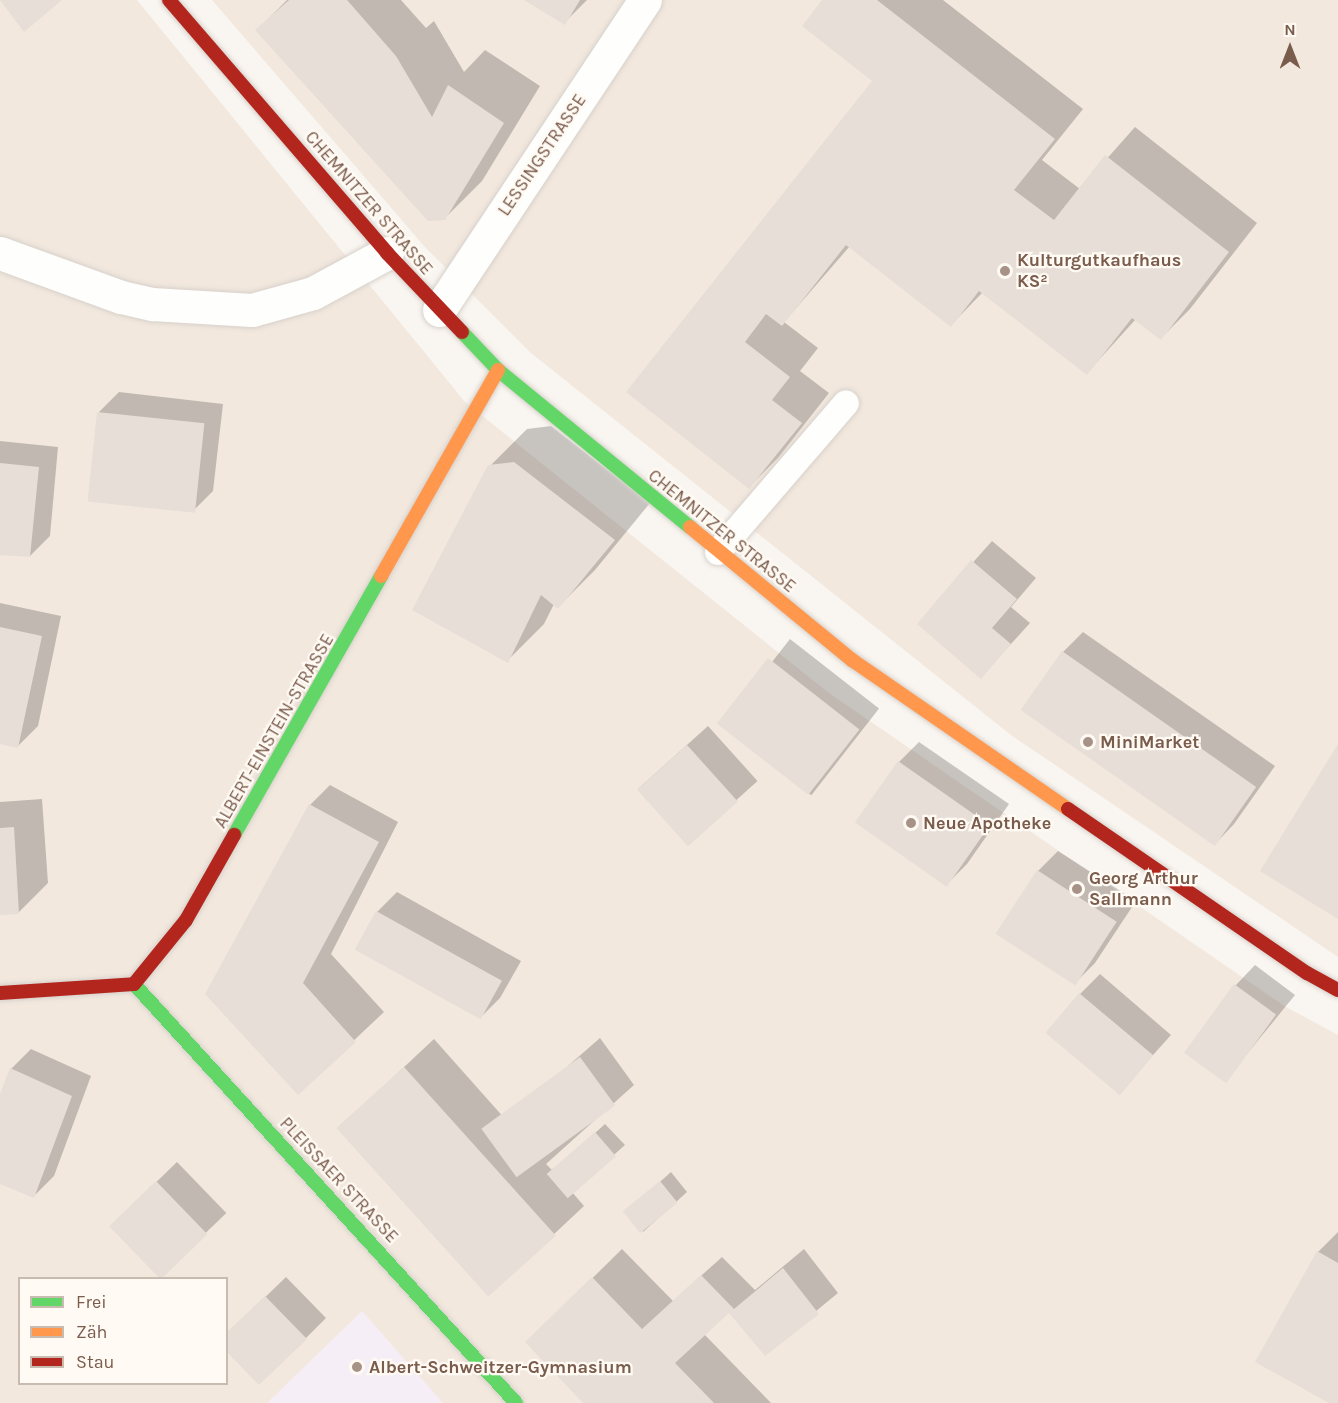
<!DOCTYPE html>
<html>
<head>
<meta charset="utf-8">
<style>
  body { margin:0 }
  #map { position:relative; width:1338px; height:1403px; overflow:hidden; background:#f9f5f0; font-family:Karla,sans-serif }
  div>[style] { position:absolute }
  .residential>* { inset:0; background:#f2e8de }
  .education>* { inset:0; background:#f6eef6 }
  .shadow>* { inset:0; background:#0003; transform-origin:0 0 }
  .building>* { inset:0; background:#e6ded7; transform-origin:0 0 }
  .roads { filter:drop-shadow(0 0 2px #d7d1cb) drop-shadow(0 0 2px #d7d1cb) }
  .lane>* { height:26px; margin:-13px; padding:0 13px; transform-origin:13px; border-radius:13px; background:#fefefd }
  .street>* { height:33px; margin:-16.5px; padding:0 16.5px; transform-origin:16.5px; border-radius:16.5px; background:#fefefd }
  .fast>* { height:14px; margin:-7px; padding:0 7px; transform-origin:7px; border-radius:7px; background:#63d668 }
  .slow>* { height:14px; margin:-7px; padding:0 7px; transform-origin:7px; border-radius:7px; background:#ff974d }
  .jam>* { height:14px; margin:-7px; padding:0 7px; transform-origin:7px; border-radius:7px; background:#b3261e }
  .dots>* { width:16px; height:16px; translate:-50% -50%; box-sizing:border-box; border:3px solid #fffaf3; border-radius:50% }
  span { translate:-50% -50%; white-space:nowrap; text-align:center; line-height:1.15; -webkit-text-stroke:4.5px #fffaf3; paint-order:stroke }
  .street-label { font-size:18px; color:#7a5c4d }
  .poi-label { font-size:18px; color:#7a5c4d; font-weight:700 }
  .left { translate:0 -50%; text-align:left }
  .legend { position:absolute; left:18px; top:1277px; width:210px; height:108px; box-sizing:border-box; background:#fffaf3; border:2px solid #cabbb1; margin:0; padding:8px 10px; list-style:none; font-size:18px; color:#7a5c4d }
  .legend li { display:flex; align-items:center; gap:12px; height:30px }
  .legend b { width:30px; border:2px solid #cabbb1 }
  .north { position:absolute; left:1260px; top:18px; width:60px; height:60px; -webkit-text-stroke:4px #fffaf3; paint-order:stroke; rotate:0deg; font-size:16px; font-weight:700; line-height:24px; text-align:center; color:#7a5c4d }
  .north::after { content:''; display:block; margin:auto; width:21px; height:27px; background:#7a5c4d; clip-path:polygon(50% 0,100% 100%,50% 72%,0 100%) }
</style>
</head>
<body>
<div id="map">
  <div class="residential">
    <div style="clip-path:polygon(evenodd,0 0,137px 0,465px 402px,829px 693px,1286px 1007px,1338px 1035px,1338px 1403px,0 1403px,0 0,20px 1278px,226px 1278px,226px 1384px,20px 1384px,20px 1278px)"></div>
    <div style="clip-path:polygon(212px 0,1338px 0,1338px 957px,1011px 735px,531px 353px,425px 247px)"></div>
  </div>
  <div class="education">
    <div style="clip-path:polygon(362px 1311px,443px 1403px,267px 1403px)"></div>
  </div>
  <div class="shadow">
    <div style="clip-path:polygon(287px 0,401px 0,426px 28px,434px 21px,464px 72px,485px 50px,540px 86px,482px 181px,445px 218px,257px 30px)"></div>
    <div style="clip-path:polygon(527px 0,587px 0,564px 23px)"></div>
    <div style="clip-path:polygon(824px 0,943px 0,1083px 109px,1042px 160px,1080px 189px,1135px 127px,1257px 223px,1190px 309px,1161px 338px,1136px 319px,1087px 373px,983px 292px,951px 325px,850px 246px,784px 322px,818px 348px,800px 371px,829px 393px,778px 458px,749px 487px,628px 392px,874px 81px)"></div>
    <div style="clip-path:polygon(119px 392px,223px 404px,213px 491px,193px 511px,99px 412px)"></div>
    <div style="clip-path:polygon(551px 426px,650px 503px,595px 570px,558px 607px,554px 604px,544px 624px,507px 661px,490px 466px,527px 429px)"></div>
    <div style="clip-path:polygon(0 441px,58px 447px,50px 536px,30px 556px,0 553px)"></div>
    <div style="clip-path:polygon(992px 541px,1036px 578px,1011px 607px,1030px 623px,981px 677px,919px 623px)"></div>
    <div style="clip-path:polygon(0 603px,61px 616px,38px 726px,18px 746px,0 743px)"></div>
    <div style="clip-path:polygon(1083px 632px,1275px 766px,1234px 824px,1215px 844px,1022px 710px,1063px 652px)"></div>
    <div style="left:790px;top:639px;width:113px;height:110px;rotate:38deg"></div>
    <div style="left:708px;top:726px;width:74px;height:93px;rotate:48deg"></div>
    <div style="clip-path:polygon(919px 742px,1009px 804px,967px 864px,947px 884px,899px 762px)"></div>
    <div style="clip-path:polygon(330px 785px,398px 822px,331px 954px,384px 1012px,298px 1093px,310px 805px)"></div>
    <div style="clip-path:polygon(42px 799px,48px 883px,19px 912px,0 914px,0 802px)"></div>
    <div style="clip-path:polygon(1058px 851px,1136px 901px,1095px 963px,1075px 983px,1038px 871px)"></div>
    <div style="clip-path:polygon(397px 892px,521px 961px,500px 998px,480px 1018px,377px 912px)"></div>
    <div style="clip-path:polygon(1255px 965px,1295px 995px,1224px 1082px,1236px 985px)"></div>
    <div style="clip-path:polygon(1100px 974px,1171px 1035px,1118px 1094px,1080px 994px)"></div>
    <div style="clip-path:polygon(600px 1038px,634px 1085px,546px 1164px,553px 1171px,605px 1124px,625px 1145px,572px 1192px,584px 1206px,489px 1295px,339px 1128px,434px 1039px,506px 1120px)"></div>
    <div style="clip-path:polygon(31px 1049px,91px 1076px,54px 1176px,34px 1196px,0 1182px,0 1098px,11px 1069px)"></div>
    <div style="left:177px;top:1162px;width:71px;height:92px;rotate:46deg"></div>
    <div style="clip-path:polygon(671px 1172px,687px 1192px,643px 1232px,635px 1204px)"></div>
    <div style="clip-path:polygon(1338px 1232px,1338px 1403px,1332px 1403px,1257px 1362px,1318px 1252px)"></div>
    <div style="clip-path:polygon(622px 1249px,673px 1301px,722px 1257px,755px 1290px,804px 1249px,838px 1293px,765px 1353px,729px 1311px,704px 1334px,771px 1403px,585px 1403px,556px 1314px)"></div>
    <div style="clip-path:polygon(286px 1277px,326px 1318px,306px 1338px,226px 1335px)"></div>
  </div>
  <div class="building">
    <div style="clip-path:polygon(0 0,62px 0,24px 32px)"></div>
    <div style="clip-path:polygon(289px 0,347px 0,396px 56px,432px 117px,448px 85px,504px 123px,445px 220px,428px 221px,255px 30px)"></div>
    <div style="clip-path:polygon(524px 0,580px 0,565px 25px)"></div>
    <div style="clip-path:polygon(822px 0,877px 0,1055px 139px,1014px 190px,1054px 220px,1105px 155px,1229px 252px,1161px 340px,1132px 318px,1087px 375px,979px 291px,951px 327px,846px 245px,782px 326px,766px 314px,745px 342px,790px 377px,772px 400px,802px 423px,749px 489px,626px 392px,872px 81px,802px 26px)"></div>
    <div style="left:97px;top:412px;width:108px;height:90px;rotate:6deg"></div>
    <div style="clip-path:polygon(514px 462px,615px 540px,558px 609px,541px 595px,508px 663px,412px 610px,488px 465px)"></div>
    <div style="clip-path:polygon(0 463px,39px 467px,30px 557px,0 555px)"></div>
    <div style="clip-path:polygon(971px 560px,1017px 599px,992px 628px,1011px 644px,981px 679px,917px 624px)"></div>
    <div style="clip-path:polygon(0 627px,42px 636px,18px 748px,0 744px)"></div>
    <div style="left:1062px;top:651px;width:237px;height:72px;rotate:35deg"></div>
    <div style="left:768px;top:658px;width:116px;height:83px;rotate:38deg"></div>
    <div style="clip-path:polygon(1338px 744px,1338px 919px,1260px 871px)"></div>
    <div style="left:687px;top:745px;width:76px;height:67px;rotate:48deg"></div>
    <div style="left:898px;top:761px;width:112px;height:75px;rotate:35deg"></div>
    <div style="clip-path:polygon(309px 804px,379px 842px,303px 983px,356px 1042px,298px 1095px,205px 994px)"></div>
    <div style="clip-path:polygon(14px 827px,19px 914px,0 915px,0 828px)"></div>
    <div style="left:1037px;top:870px;width:95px;height:76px;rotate:33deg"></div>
    <div style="left:376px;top:911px;width:144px;height:44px;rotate:29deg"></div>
    <div style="left:1234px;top:984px;width:52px;height:85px;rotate:36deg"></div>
    <div style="left:1079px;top:993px;width:97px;height:52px;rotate:40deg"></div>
    <div style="left:580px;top:1057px;width:60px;height:122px;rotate:54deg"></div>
    <div style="left:404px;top:1067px;width:227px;height:91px;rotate:48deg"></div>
    <div style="clip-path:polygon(10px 1068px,72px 1096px,34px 1198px,0 1184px,0 1094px)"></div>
    <div style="left:595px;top:1132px;width:32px;height:64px;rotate:49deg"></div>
    <div style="left:156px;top:1181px;width:74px;height:65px;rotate:46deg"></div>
    <div style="left:660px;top:1181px;width:28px;height:48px;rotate:51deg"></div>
    <div style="clip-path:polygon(1317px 1251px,1338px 1263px,1338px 1403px,1329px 1403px,1255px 1362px)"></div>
    <div style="clip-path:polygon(783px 1268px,819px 1314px,765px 1356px,729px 1313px,675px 1363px,714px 1403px,583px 1403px,525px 1342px,592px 1277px,642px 1329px,701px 1275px,734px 1309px)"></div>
    <div style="clip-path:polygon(265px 1296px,307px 1339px,259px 1385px,226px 1351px,226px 1333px)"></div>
  </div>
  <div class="roads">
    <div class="lane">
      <div style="left:718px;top:552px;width:196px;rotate:-49.3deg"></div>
    </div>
    <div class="street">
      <div style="left:0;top:253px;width:129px;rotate:20deg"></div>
      <div style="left:121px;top:297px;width:32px;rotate:13deg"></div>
      <div style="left:152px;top:304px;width:100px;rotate:3.4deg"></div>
      <div style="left:252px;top:310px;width:63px;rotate:-15.6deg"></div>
      <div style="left:313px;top:293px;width:84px;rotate:-28.4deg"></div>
      <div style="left:439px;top:310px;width:372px;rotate:-56.4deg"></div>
    </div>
    <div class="fast">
      <div style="left:462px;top:332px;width:52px;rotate:46.5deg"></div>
      <div style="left:498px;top:370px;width:248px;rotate:39.3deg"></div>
      <div style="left:234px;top:835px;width:298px;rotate:-60.4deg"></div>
      <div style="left:134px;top:984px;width:567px;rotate:47.64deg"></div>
    </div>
    <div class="slow">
      <div style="left:690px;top:527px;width:210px;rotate:39.4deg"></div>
      <div style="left:852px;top:660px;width:262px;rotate:34.6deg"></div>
      <div style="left:381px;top:576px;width:237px;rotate:-60.4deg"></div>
    </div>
    <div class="jam">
      <div style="left:169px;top:0;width:334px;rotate:49.2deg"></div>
      <div style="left:387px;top:253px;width:109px;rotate:46.5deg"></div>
      <div style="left:1068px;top:809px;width:290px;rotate:34.5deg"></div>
      <div style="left:1307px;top:973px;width:35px;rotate:29deg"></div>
      <div style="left:0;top:993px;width:134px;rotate:-3.8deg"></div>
      <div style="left:134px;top:984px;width:82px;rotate:-50.9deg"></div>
      <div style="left:186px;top:920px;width:98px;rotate:-60.5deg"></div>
    </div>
  </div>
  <div class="dots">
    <div style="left:1005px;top:271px;background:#a69286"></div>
    <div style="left:1088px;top:742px;background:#a69286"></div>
    <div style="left:911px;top:823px;background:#a69286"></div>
    <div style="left:1077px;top:889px;background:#a69286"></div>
    <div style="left:357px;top:1367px;background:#a69286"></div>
  </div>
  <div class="street-label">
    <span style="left:542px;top:155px;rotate:-56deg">LESSINGSTRASSE</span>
    <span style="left:369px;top:203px;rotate:49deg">CHEMNITZER STRASSE</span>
    <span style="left:722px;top:531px;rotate:39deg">CHEMNITZER STRASSE</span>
    <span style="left:274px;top:731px;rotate:-60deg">ALBERT-EINSTEIN-STRASSE</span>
    <span style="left:339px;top:1180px;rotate:47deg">PLEISSAER STRASSE</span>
  </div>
  <div class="poi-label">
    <span class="left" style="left:1017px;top:271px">Kulturgutkaufhaus<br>KS²</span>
    <span class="left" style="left:1100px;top:742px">MiniMarket</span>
    <span class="left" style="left:923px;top:823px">Neue Apotheke</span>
    <span class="left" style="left:1089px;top:889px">Georg Arthur<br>Sallmann</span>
    <span class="left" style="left:369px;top:1367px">Albert-Schweitzer-Gymnasium</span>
  </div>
  <ul class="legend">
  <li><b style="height:8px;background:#63d668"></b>Frei</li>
  <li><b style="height:8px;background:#ff974d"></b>Zäh</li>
  <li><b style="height:8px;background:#b3261e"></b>Stau</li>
  </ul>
  <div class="north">N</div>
</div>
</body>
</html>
